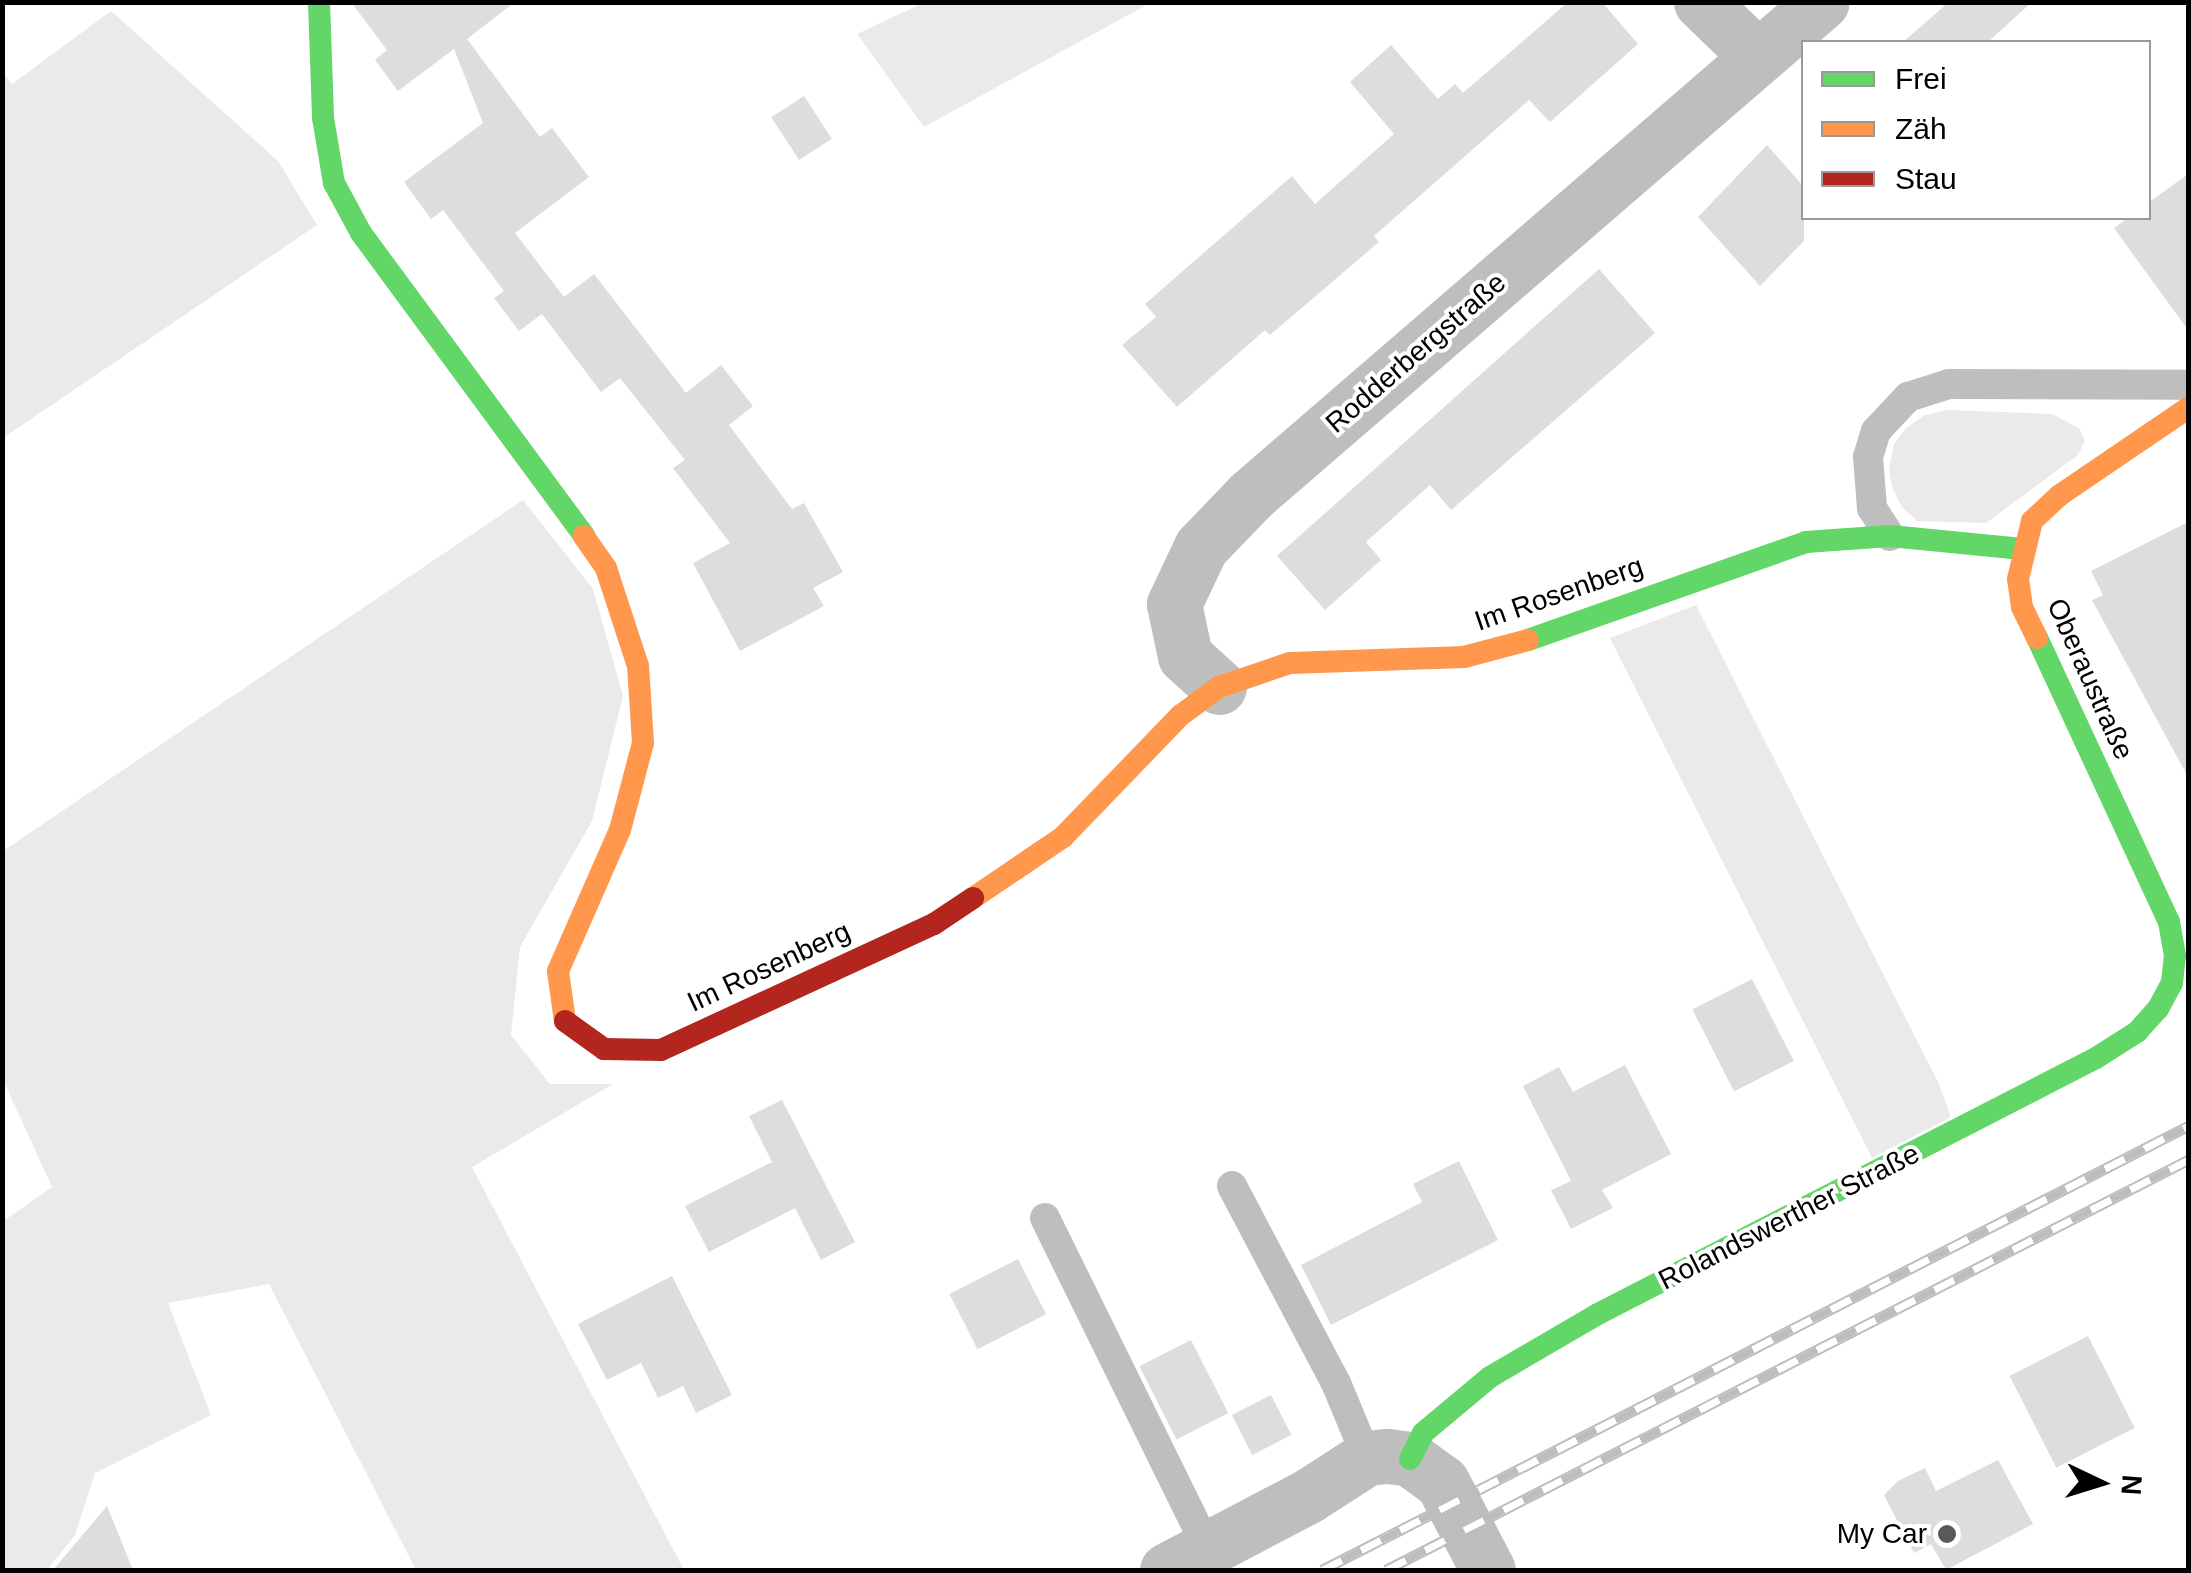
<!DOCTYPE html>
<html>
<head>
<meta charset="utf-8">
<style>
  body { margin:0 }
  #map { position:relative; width:2191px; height:1573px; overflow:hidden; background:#fff; font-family:Arial,sans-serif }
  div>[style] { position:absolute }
  .green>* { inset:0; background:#eaeaea }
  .building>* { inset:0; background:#ddd; transform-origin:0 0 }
  .lane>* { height:30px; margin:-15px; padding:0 15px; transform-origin:15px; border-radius:15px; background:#bebebe }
  .street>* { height:55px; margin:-27.5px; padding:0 27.5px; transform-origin:27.5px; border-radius:27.5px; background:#bebebe }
  .fast>* { height:22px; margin:-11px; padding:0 11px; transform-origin:11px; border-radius:11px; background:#63d668 }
  .slow>* { height:22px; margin:-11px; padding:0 11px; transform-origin:11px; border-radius:11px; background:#ff974d }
  .jam>* { height:22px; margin:-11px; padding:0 11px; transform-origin:11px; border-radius:11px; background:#b3261e }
  .rail>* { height:11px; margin-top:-5.5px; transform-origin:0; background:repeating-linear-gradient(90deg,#fff 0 22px,#bdbdbd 0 44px); box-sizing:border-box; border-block:2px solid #bdbdbd }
  .dots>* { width:28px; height:28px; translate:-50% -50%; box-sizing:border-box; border:5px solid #fff; border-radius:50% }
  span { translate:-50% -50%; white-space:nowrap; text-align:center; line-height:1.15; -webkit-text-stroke:8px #fff; paint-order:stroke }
  .street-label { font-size:28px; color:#000 }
  .poi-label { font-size:28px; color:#000 }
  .right { translate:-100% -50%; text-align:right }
  .frame { position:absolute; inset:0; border:5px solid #000; pointer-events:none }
  .legend { position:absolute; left:1801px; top:40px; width:350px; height:180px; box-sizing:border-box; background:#fff; border:2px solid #999; margin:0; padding:12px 18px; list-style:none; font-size:30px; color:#000 }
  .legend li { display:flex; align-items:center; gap:20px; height:50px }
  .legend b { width:50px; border:2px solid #999 }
  .north { position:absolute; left:2051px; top:1433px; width:100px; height:100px; -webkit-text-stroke:8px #fff; paint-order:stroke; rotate:94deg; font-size:28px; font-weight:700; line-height:40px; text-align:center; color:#000 }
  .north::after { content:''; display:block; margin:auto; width:35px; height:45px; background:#000; clip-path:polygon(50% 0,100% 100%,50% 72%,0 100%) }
</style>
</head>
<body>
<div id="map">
  <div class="green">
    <div style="clip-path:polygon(923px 3px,923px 2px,1150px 3px,924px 127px,857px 34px)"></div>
    <div style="clip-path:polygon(111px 11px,278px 161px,317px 225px,3px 438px,3px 73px,12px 84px)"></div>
    <div style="clip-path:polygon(1947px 410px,2052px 414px,2079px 428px,2085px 441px,2078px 455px,1986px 523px,1917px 521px,1901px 506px,1892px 487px,1889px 468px,1894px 444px,1906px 428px,1925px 415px)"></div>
    <div style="clip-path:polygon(523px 500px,593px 589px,623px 696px,592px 821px,520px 947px,511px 1035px,550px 1084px,613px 1084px,472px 1167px,684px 1570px,416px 1570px,269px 1284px,168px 1303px,211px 1415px,95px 1473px,75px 1535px,47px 1570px,3px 1570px,2px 1222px,52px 1187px,3px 1080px,3px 851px)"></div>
    <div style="clip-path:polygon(1696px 605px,1939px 1084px,1951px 1117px,1872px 1158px,1610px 638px)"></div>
  </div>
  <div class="building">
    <div style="clip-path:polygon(351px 2px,515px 2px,467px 39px,540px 137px,552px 128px,589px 177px,515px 233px,564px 297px,594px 274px,686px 393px,721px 365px,753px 406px,729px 425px,792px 509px,804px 503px,843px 572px,813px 588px,824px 606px,740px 651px,693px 563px,730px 543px,673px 468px,685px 460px,620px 378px,601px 392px,542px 314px,519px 331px,494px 298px,504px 291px,443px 210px,431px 219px,404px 182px,483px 123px,454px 49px,398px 91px,375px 60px,387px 50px)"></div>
    <div style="clip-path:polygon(1568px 2px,1602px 2px,1638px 44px,1550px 122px,1529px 100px,1374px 236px,1379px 242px,1270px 335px,1265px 330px,1177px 407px,1122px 345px,1156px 317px,1145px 304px,1292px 176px,1315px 204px,1394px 134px,1350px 82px,1391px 45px,1438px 99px,1455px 84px,1463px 93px)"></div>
    <div style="clip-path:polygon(1949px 2px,2032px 2px,1988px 42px,1903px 42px)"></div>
    <div style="left:804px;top:96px;width:51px;height:39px;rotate:57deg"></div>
    <div style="clip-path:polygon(1767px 145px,1804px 187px,1804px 241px,1760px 286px,1698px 217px)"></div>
    <div style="clip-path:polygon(2188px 174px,2188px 330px,2114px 228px,2128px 218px,2148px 218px,2148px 203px)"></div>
    <div style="clip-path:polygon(1599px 269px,1655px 333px,1451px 510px,1430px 485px,1366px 542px,1381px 560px,1325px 610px,1277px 556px)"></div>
    <div style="clip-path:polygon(2188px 522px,2188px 777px,2092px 600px,2103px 595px,2091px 571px)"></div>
    <div style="left:1752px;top:979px;width:92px;height:67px;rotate:63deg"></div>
    <div style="clip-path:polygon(1625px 1065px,1671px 1154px,1602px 1190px,1613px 1208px,1571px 1229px,1551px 1190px,1571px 1181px,1523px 1086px,1559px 1067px,1573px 1092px)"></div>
    <div style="clip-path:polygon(782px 1100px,855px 1242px,821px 1260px,795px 1208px,709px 1252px,685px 1206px,772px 1162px,749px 1116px)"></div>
    <div style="clip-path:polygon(1459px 1161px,1498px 1240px,1331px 1325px,1301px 1265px,1422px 1202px,1413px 1184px)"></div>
    <div style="left:1018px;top:1259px;width:62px;height:77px;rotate:63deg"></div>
    <div style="clip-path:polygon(672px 1276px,732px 1395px,696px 1413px,683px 1386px,658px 1398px,641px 1363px,607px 1380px,578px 1324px)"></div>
    <div style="left:2088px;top:1336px;width:103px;height:88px;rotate:63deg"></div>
    <div style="left:1191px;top:1340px;width:82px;height:58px;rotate:63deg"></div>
    <div style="left:1271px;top:1395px;width:45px;height:44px;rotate:63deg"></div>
    <div style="clip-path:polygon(1998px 1460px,2033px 1524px,1946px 1570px,1931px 1544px,1914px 1553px,1884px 1495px,1898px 1481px,1925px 1468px,1936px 1491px)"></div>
    <div style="clip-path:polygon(107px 1506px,133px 1570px,53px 1570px)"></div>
  </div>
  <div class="lane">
    <div style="left:1890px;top:536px;width:33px;rotate:-123deg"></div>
    <div style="left:1872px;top:508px;width:51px;rotate:-94.5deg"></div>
    <div style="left:1868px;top:457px;width:27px;rotate:-73deg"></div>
    <div style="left:1876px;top:431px;width:47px;rotate:-46.7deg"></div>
    <div style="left:1908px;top:397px;width:43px;rotate:-17.6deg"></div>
    <div style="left:1949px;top:384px;width:239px;rotate:0.2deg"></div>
    <div style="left:1232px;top:1186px;width:223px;rotate:62.2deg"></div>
    <div style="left:1336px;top:1383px;width:81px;rotate:67.5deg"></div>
    <div style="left:1045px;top:1218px;width:369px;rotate:63.8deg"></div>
  </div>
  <div class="street">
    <div style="left:1701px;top:2px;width:79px;rotate:44deg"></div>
    <div style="left:1219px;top:687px;width:46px;rotate:-137.6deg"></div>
    <div style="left:1185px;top:656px;width:53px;rotate:-101.9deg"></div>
    <div style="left:1174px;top:604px;width:63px;rotate:-64.7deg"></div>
    <div style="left:1201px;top:547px;width:72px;rotate:-46.1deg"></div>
    <div style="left:1251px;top:495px;width:754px;rotate:-40.81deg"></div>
    <div style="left:1167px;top:1570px;width:159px;rotate:-27.7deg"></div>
    <div style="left:1308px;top:1496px;width:70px;rotate:-32.8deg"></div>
    <div style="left:1367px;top:1458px;width:20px;rotate:-6deg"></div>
    <div style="left:1387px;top:1456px;width:23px;rotate:7deg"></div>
    <div style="left:1410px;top:1459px;width:39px;rotate:36deg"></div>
    <div style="left:1442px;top:1482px;width:99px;rotate:62.4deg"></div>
  </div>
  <div class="fast">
    <div style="left:319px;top:2px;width:116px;rotate:88deg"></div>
    <div style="left:323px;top:118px;width:66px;rotate:80.4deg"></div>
    <div style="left:334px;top:183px;width:57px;rotate:61.6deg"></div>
    <div style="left:361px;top:233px;width:376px;rotate:53.6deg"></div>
    <div style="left:1528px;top:640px;width:295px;rotate:-19.4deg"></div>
    <div style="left:1806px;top:542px;width:84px;rotate:-4.1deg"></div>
    <div style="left:1890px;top:536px;width:133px;rotate:5.6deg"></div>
    <div style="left:1410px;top:1459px;width:29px;rotate:-63deg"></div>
    <div style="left:1423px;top:1433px;width:87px;rotate:-39.9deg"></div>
    <div style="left:1490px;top:1377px;width:125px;rotate:-30.3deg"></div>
    <div style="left:1598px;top:1314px;width:560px;rotate:-27.21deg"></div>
    <div style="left:2096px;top:1058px;width:49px;rotate:-32.4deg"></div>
    <div style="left:2137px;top:1032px;width:31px;rotate:-48deg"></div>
    <div style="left:2158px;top:1009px;width:30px;rotate:-62deg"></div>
    <div style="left:2172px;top:983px;width:27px;rotate:-84deg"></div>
    <div style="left:2175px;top:956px;width:35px;rotate:-100deg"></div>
    <div style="left:2169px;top:922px;width:313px;rotate:-114.9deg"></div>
  </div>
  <div class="slow">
    <div style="left:2037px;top:638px;width:34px;rotate:-116deg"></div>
    <div style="left:2022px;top:607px;width:28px;rotate:-98deg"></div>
    <div style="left:2018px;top:579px;width:60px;rotate:-76.4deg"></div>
    <div style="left:2032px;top:521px;width:38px;rotate:-43deg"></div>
    <div style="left:2060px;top:495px;width:155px;rotate:-34.2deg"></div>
    <div style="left:973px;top:898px;width:109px;rotate:-34.1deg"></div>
    <div style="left:1063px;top:837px;width:170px;rotate:-46deg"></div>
    <div style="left:1181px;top:715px;width:47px;rotate:-36.4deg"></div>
    <div style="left:1219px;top:687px;width:75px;rotate:-18.7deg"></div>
    <div style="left:1290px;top:663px;width:174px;rotate:-2deg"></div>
    <div style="left:1464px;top:657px;width:66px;rotate:-14.9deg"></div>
    <div style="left:565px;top:1021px;width:50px;rotate:-98deg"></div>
    <div style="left:558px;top:971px;width:154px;rotate:-66.3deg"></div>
    <div style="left:620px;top:830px;width:90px;rotate:-75.2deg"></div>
    <div style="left:643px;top:743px;width:77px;rotate:-93.7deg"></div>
    <div style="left:638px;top:666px;width:103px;rotate:-108.1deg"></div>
    <div style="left:606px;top:568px;width:39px;rotate:-125deg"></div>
  </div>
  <div class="jam">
    <div style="left:565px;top:1021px;width:48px;rotate:35.7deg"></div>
    <div style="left:604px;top:1049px;width:57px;rotate:1deg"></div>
    <div style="left:661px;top:1050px;width:301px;rotate:-24.8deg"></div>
    <div style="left:934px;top:924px;width:47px;rotate:-33.7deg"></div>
  </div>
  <div class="rail">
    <div style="left:1322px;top:1570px;width:973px;rotate:-27.14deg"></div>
    <div style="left:1386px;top:1570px;width:901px;rotate:-27.08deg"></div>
  </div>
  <div class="dots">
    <div style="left:1947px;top:1534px;background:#595959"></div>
  </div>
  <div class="street-label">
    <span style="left:1416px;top:353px;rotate:-41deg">Rodderbergstraße</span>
    <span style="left:1559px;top:594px;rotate:-19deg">Im Rosenberg</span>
    <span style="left:2090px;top:679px;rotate:66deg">Oberaustraße</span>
    <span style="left:769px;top:967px;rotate:-25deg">Im Rosenberg</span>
    <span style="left:1789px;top:1217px;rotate:-27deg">Rolandswerther Straße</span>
  </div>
  <div class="poi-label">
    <span class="right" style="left:1927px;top:1534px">My Car</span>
  </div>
  <div class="frame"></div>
  <ul class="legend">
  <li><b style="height:12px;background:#63d668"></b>Frei</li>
  <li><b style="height:12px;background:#ff974d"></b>Zäh</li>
  <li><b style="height:12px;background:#b3261e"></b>Stau</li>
  </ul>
  <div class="north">N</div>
</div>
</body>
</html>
